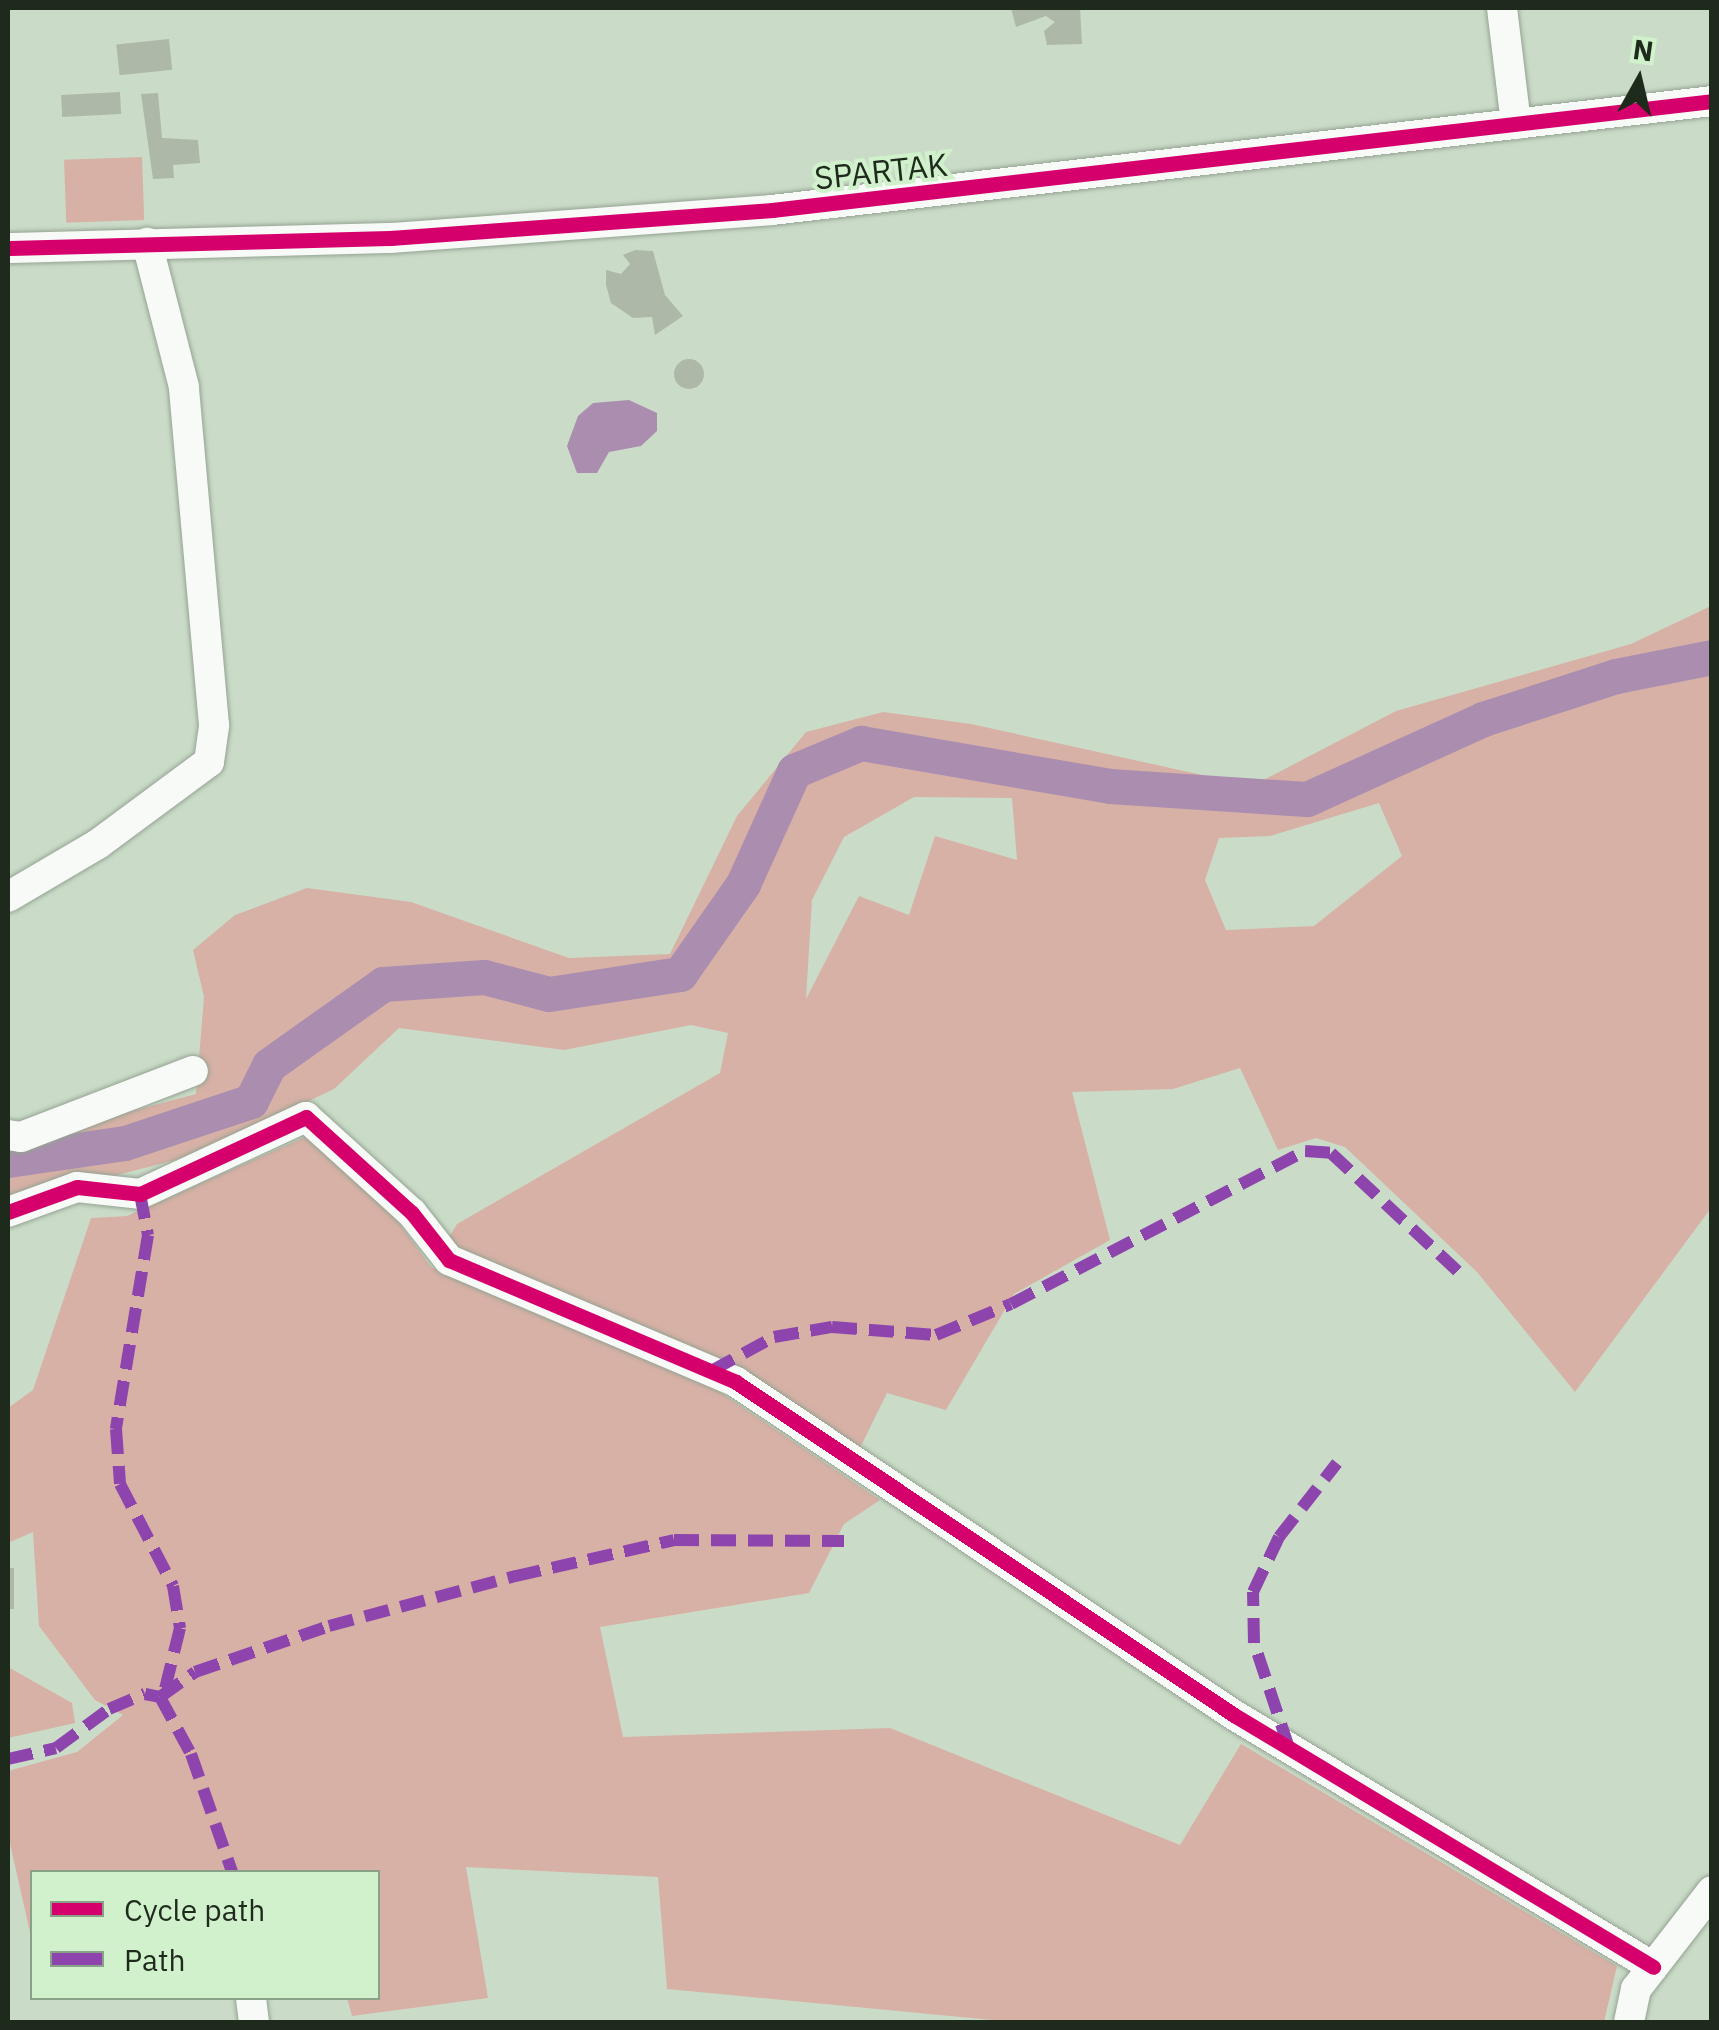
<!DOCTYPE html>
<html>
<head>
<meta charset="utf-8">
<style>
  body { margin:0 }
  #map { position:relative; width:1719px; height:2030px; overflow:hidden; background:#cadcc8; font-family:"IBM Plex Sans",sans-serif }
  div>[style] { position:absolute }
  .green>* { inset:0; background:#d7b1a6; transform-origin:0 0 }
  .water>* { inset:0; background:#ab8db0 }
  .river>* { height:35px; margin:-17.5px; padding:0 17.5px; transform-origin:17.5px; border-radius:17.5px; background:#ab8db0 }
  .building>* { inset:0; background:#adb8a8; transform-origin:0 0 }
  .round { border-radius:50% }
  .roads { filter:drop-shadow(0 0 2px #95a393) drop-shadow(0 0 2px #95a393) }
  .minor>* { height:30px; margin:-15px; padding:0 15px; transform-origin:15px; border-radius:15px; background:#f7faf7 }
  .quiet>* { height:12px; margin-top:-6px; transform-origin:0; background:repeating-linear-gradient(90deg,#8e44ad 0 25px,transparent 0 37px) }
  .cycleway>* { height:15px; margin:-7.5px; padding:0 7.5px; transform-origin:7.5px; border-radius:7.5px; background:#d6006c }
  span { translate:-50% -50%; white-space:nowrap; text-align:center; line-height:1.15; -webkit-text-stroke:8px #d1f1cd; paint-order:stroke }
  .street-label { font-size:32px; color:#1e2a1c }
  .frame { position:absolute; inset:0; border:10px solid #1e2a1c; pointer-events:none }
  .legend { position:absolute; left:30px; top:1870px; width:350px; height:130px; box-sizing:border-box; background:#d1f1cd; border:2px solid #89a186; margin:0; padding:12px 18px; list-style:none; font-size:30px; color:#1e2a1c }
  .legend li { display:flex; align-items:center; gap:20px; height:50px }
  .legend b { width:50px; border:2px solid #89a186 }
  .north { position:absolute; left:1589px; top:30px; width:100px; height:100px; -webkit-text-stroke:8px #d1f1cd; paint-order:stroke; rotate:8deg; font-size:28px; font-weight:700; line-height:40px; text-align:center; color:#1e2a1c }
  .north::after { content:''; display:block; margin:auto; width:35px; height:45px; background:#1e2a1c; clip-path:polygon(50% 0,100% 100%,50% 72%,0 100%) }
</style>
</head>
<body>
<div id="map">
  <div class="green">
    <div style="left:142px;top:157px;width:63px;height:78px;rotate:88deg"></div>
    <div style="clip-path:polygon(evenodd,1711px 606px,1711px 1208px,1575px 1392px,1477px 1272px,1345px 1147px,1316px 1138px,1278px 1150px,1240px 1068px,1173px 1089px,1072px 1092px,1110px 1240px,1014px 1294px,946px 1410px,887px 1393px,857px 1454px,445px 1244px,457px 1224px,720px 1073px,728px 1033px,691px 1025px,564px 1050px,399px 1028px,334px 1089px,195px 1155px,8px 1203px,8px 1144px,196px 1094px,204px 997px,193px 950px,235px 915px,307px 888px,411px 902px,569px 958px,670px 954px,737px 816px,806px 732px,883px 712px,971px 724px,1252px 786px,1396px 711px,1631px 644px,1711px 606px,914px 797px,1012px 798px,1017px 860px,935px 836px,909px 915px,859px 896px,806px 999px,812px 900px,844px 837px,914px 797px,1711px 606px,1379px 803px,1402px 856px,1314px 926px,1226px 930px,1205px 880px,1219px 838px,1270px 836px,1379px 803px)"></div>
    <div style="clip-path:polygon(305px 1137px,391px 1212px,431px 1267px,708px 1384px,880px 1500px,844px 1524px,809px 1593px,600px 1627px,623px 1737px,890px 1728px,1180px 1845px,1241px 1744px,1617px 1966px,1604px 2022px,1013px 2022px,667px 1989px,658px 1877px,466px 1867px,488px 1998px,352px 2016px,347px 1998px,378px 1998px,378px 1872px,32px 1872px,32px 1941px,8px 1835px,8px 1771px,77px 1752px,123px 1715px,95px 1700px,39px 1626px,33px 1532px,8px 1543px,8px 1408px,33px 1390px,91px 1218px,127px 1216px)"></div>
    <div style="clip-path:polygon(8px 1667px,72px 1703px,75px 1723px,8px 1738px)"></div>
  </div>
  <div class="water">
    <div style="clip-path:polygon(629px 400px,657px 413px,657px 431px,641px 446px,609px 452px,597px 473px,577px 473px,567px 446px,578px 416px,593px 403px)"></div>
  </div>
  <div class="river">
    <div style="left:8px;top:1160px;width:118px;rotate:-8.3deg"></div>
    <div style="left:125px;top:1143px;width:133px;rotate:-18.4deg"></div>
    <div style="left:251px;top:1101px;width:40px;rotate:-63.4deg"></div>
    <div style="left:269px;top:1065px;width:140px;rotate:-35.4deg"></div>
    <div style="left:383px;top:984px;width:101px;rotate:-4deg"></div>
    <div style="left:484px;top:977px;width:67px;rotate:14.7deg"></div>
    <div style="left:549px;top:994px;width:133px;rotate:-8.7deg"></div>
    <div style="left:680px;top:974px;width:110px;rotate:-55deg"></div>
    <div style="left:743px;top:884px;width:124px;rotate:-65.7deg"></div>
    <div style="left:794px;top:771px;width:73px;rotate:-22.7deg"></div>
    <div style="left:861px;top:743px;width:253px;rotate:9.8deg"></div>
    <div style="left:1110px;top:786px;width:197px;rotate:3.8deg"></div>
    <div style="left:1307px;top:799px;width:193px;rotate:-24.4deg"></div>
    <div style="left:1483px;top:719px;width:140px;rotate:-17.9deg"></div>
    <div style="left:1616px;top:676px;width:98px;rotate:-11.2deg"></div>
  </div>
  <div class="building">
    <div style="clip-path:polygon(1011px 8px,1080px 8px,1082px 44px,1047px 45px,1044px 31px,1055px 22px,1046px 16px,1016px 27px)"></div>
    <div style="left:169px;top:39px;width:31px;height:53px;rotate:84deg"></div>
    <div style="left:120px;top:92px;width:22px;height:59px;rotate:87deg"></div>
    <div style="clip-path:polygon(158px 93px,162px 138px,198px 140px,200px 163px,173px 165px,174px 178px,153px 179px,141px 94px)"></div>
    <div style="clip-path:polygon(635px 250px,653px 251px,665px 295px,683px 316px,655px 335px,652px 317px,633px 318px,611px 303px,606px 285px,606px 270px,621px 274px,630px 264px,623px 255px)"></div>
    <div class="round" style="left:674px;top:359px;width:30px;height:30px"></div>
    <div style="left:8px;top:1568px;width:6px;height:41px"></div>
  </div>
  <div class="roads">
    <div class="minor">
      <div style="left:1502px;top:8px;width:117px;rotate:83.1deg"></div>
      <div style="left:8px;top:248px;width:383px;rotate:-1.5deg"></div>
      <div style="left:391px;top:238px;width:382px;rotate:-4.2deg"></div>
      <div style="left:772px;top:210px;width:946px;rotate:-6.61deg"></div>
      <div style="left:8px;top:897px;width:104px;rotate:-30.5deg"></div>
      <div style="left:98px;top:844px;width:138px;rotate:-36.5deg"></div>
      <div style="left:209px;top:762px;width:37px;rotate:-82deg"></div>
      <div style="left:214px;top:725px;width:339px;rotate:-95.1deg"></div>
      <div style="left:184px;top:387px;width:149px;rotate:-104.4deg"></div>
      <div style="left:8px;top:1135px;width:13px;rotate:9deg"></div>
      <div style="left:21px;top:1137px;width:184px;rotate:-21deg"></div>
      <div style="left:8px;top:1212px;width:73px;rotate:-19.9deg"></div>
      <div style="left:77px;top:1187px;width:63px;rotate:6.3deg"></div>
      <div style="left:140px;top:1194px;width:183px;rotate:-24.9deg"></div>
      <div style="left:306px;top:1117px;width:143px;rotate:42.2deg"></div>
      <div style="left:412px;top:1213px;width:60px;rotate:51.8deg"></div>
      <div style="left:449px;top:1260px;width:312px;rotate:23deg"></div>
      <div style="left:736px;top:1382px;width:599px;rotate:33.77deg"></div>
      <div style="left:1234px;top:1715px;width:489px;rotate:31deg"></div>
      <div style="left:251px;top:1998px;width:24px;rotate:83deg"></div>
      <div style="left:1629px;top:2022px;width:34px;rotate:-78deg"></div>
      <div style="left:1636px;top:1989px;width:124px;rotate:-52.2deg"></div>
    </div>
  </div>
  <div class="quiet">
    <div style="left:140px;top:1194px;width:42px;rotate:79deg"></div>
    <div style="left:148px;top:1235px;width:197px;rotate:99.4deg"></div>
    <div style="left:116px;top:1429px;width:55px;rotate:85.8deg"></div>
    <div style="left:120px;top:1484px;width:115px;rotate:62.5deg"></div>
    <div style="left:173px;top:1586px;width:43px;rotate:80.5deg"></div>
    <div style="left:180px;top:1628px;width:63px;rotate:103.8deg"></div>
    <div style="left:711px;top:1371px;width:72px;rotate:-28.4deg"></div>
    <div style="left:774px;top:1337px;width:59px;rotate:-9.8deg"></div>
    <div style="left:832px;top:1327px;width:104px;rotate:4.4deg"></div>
    <div style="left:936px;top:1335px;width:81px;rotate:-22.5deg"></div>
    <div style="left:1011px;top:1304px;width:331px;rotate:-27.5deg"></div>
    <div style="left:1305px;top:1151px;width:26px;rotate:4deg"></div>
    <div style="left:1331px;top:1153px;width:183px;rotate:43deg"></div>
    <div style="left:160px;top:1697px;width:43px;rotate:-35.5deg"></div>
    <div style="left:195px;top:1672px;width:142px;rotate:-18.9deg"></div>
    <div style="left:329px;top:1626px;width:194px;rotate:-15deg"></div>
    <div style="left:516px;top:1576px;width:162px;rotate:-12.8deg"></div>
    <div style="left:674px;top:1540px;width:170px;rotate:0.3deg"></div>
    <div style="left:1289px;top:1748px;width:111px;rotate:-108.4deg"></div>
    <div style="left:1254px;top:1643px;width:51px;rotate:-91.1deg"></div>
    <div style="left:1253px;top:1592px;width:61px;rotate:-64.7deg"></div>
    <div style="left:1279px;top:1537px;width:94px;rotate:-51.9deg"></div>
    <div style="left:8px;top:1759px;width:49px;rotate:-12.9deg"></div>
    <div style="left:56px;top:1748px;width:66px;rotate:-36.3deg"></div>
    <div style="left:109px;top:1709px;width:39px;rotate:-23deg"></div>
    <div style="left:145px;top:1694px;width:15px;rotate:11deg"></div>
    <div style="left:160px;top:1697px;width:65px;rotate:61.5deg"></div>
    <div style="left:191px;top:1754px;width:125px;rotate:70.8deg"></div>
  </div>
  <div class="cycleway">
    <div style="left:8px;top:248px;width:383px;rotate:-1.5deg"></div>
    <div style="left:391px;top:238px;width:382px;rotate:-4.2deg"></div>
    <div style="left:772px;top:210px;width:946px;rotate:-6.61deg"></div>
    <div style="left:8px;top:1212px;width:73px;rotate:-19.9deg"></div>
    <div style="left:77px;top:1187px;width:63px;rotate:6.3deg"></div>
    <div style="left:140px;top:1194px;width:183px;rotate:-24.9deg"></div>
    <div style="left:306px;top:1117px;width:143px;rotate:42.2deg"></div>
    <div style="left:412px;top:1213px;width:60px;rotate:51.8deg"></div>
    <div style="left:449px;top:1260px;width:312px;rotate:23deg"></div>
    <div style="left:736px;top:1382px;width:599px;rotate:33.77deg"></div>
    <div style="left:1234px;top:1715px;width:489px;rotate:31deg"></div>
  </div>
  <div class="street-label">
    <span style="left:881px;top:171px;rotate:-6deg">SPARTAK</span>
  </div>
  <div class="frame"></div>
  <ul class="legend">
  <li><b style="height:12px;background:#d6006c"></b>Cycle path</li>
  <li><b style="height:12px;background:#8e44ad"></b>Path</li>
  </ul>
  <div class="north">N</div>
</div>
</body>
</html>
